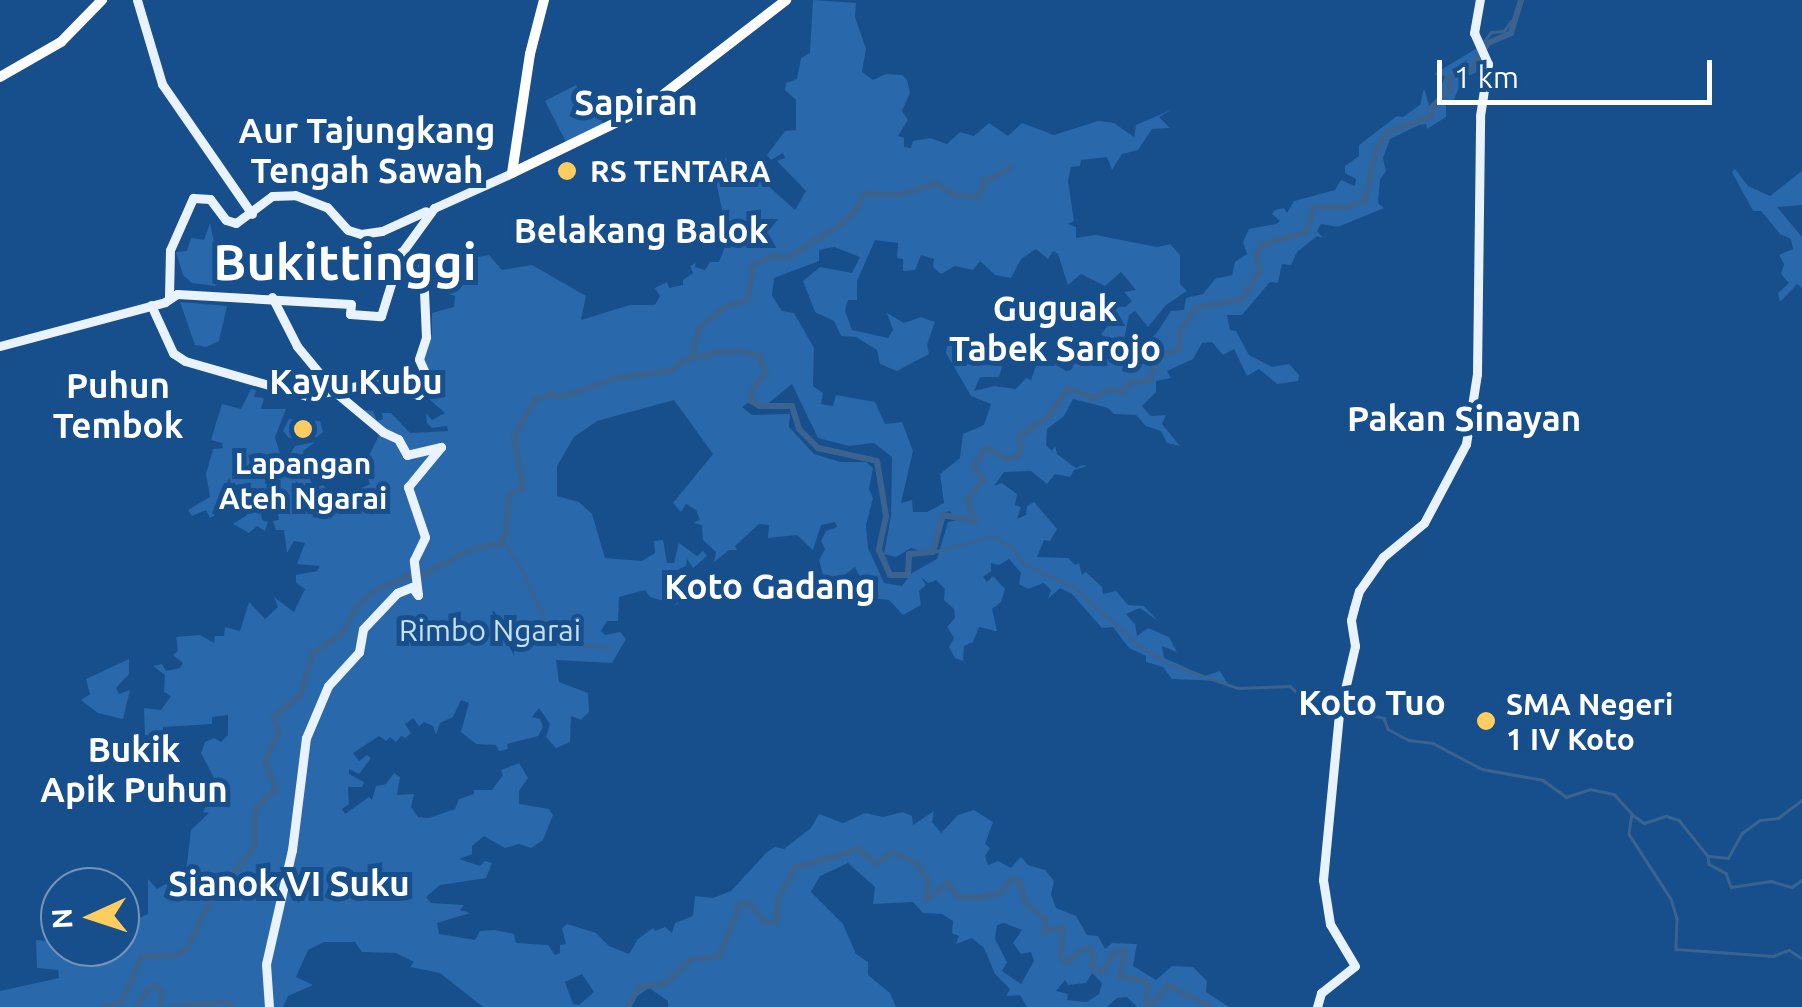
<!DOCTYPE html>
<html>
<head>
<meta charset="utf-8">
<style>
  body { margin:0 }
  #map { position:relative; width:1802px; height:1007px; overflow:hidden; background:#174e8c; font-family:Ubuntu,sans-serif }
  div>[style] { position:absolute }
  .green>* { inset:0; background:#2968ab }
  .stream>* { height:2.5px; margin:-1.25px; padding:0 1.25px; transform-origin:1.25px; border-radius:1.25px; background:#3b6390 }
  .river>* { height:6px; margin:-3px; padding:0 3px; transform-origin:3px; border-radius:3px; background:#3b6390 }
  .major>* { height:9px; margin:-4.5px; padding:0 4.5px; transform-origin:4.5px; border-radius:4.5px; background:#e9f2ff }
  .highway>* { height:10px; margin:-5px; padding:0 5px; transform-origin:5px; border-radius:5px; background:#fff }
  .dots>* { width:28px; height:28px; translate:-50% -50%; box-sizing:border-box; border:5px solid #174e8c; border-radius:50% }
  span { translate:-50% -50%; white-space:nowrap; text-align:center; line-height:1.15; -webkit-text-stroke:10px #174e8c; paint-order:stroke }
  .poi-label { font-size:30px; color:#fff; font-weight:700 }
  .left { translate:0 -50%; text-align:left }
  .park-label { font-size:30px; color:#c7e0fb }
  .quarter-label { font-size:35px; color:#fff; font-weight:700 }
  .town-label { font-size:50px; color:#fff; font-weight:700 }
  .north { position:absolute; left:40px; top:867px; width:100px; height:100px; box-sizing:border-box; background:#174e8c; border:2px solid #7495ba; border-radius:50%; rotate:267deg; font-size:28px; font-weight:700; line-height:40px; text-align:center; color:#fff }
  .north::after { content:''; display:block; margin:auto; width:35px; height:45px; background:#ffcc5f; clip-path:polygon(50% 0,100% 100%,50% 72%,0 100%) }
  .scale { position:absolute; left:1437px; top:60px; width:275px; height:45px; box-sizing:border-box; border:5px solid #fff; border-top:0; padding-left:12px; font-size:30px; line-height:35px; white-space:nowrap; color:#fff; -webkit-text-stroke:8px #174e8c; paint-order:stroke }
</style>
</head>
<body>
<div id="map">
  <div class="green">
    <div style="clip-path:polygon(evenodd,813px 0,856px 3px,855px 17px,866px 49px,862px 72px,873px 80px,886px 74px,902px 75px,907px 80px,910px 93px,902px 111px,908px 120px,898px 136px,904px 138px,904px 147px,911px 148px,913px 141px,930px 138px,947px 144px,960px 132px,974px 136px,989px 123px,1008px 136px,1022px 123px,1054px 135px,1098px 121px,1114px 123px,1134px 137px,1136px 125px,1173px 109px,1159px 117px,1170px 128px,1152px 129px,1138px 150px,1122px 154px,1112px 170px,1107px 157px,1081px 160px,1080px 166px,1071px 167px,1068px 181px,1074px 221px,1068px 224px,1076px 227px,1076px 238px,1096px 235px,1157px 247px,1170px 244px,1180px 255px,1180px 284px,1187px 291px,1166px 305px,1148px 327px,1135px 311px,1129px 315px,1124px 339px,1133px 351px,1156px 334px,1171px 311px,1184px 310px,1186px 298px,1203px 294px,1215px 279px,1232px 275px,1235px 262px,1247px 254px,1243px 242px,1249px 229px,1276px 224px,1280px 221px,1272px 214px,1275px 210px,1284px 208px,1287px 213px,1294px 201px,1335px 190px,1341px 180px,1355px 186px,1356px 179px,1345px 173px,1345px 166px,1359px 156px,1359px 145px,1397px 116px,1403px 117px,1420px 105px,1424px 88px,1431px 112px,1445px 76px,1434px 74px,1479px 47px,1482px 59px,1477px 72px,1464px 78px,1451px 105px,1446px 103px,1446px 117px,1427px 129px,1426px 124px,1419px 125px,1390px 139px,1383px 158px,1386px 171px,1380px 180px,1378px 203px,1384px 208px,1338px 227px,1321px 224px,1317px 231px,1323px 238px,1317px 236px,1297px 252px,1291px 265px,1282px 264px,1278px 283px,1270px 282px,1242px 315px,1227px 315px,1230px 330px,1236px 331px,1249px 355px,1272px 367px,1289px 364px,1299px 375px,1298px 381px,1277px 384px,1259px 369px,1247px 376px,1234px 349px,1223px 355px,1212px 342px,1202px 343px,1193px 359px,1167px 371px,1171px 378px,1156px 381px,1156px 392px,1142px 406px,1151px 416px,1166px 415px,1162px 424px,1180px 446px,1167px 443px,1161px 431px,1146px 426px,1136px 415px,1114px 414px,1108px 408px,1073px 399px,1064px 416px,1047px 429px,1046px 445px,1052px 451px,1055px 446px,1057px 454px,1076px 468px,1083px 465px,1087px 466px,1074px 470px,1070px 477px,1055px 474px,1047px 484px,1031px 471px,1004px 472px,994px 486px,1002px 483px,1017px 494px,1015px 505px,1021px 507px,1017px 519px,1026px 515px,1027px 506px,1034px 502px,1057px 529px,1050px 541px,1044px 540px,1037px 557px,1068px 558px,1075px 565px,1079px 563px,1082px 575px,1086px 572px,1102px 587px,1103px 594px,1116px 591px,1128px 605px,1144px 606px,1158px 621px,1140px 608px,1126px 614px,1135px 624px,1137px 636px,1148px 628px,1169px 637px,1177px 652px,1162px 646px,1164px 658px,1205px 676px,1220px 671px,1230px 688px,1222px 681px,1172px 679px,1163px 667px,1146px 662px,1146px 656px,1129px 648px,1113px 627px,1102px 628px,1072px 594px,1060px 588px,1048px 599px,1051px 590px,1044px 583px,1028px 589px,1019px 584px,1021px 573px,1009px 559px,999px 565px,991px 563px,991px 571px,983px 577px,987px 582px,993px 576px,1005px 589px,1001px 602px,992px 609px,997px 631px,979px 627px,973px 642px,964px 646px,963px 661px,955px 658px,949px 647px,954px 638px,947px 627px,955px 618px,954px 609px,944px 600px,945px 589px,936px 580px,928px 583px,921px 577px,926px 585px,919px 591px,921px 605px,903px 615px,889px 600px,871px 598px,855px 567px,842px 577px,841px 587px,816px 589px,823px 575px,819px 560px,825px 549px,821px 541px,826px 531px,837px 527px,835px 522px,821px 525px,813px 550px,797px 535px,768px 538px,769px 525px,759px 524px,735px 546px,737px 550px,729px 550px,714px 562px,716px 552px,703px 540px,702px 525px,693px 523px,700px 520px,696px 510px,686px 504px,681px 512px,673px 503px,713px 454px,674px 400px,597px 421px,574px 437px,557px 466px,557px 496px,579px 502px,592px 514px,605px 558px,642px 561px,655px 553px,654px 541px,663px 540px,667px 563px,674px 563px,679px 543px,697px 556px,703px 551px,707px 556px,693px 568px,687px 559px,686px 566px,672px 572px,670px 582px,687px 585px,677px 605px,650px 597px,645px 590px,619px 597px,618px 621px,607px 621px,601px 631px,605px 635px,620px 632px,626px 639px,612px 663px,556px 660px,559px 682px,588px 693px,589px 712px,581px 720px,571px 716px,570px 742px,556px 748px,546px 737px,550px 724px,539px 708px,532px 717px,540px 719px,543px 727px,538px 736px,507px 744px,508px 749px,499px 751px,496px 745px,476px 744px,461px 732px,469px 703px,461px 700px,453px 717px,440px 723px,436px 735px,433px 726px,424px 722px,419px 726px,413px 718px,405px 724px,411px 733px,405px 738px,401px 736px,396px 742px,390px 737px,386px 741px,379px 736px,353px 753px,359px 761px,367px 755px,371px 758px,359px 774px,349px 769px,349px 774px,364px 782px,362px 787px,348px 787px,349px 804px,342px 809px,345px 814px,369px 797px,372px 800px,376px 786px,386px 784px,394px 773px,400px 777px,397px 795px,414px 794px,411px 807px,418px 817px,429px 818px,455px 809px,459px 799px,474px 794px,474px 790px,492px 790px,503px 775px,501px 770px,519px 763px,528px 778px,519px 791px,519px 804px,549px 809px,553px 815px,543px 840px,531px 848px,519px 844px,505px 848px,484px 836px,472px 846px,472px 854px,459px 859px,480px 866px,485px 861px,492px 863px,486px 878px,440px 885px,426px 897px,431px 903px,464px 905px,460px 910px,470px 913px,437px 923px,439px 934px,475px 940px,480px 931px,495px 930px,514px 934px,516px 943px,548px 945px,555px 955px,560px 953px,560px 945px,566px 944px,562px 928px,567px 924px,596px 933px,609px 946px,629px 954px,638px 939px,653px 928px,655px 931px,665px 927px,672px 933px,675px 923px,693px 916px,695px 896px,713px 898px,731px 891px,767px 852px,775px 847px,784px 849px,811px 828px,819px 814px,843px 823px,865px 813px,883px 817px,903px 812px,912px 816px,913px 825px,934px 811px,932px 822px,941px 833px,958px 815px,974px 810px,993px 822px,985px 844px,990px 848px,985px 856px,988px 865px,998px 861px,1011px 868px,1021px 857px,1028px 865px,1045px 870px,1054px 881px,1051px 894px,1056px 908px,1076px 916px,1087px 935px,1098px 936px,1105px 949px,1112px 943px,1137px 944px,1133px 966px,1156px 980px,1172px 966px,1193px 967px,1207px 981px,1206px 992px,1229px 1007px,1137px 1007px,1127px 997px,1117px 998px,1107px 1007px,1027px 1007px,1020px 995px,1006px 996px,1010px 989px,995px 974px,984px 948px,972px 938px,956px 944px,959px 936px,952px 933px,953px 921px,942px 914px,923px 913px,913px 902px,873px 904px,875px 887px,848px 863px,820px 876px,811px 892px,843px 924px,856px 954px,868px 962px,868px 975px,890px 993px,896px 1007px,668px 1007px,668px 1001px,649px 988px,633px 999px,631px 1007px,483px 1007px,440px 973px,410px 967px,414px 962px,396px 953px,362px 952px,355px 942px,324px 942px,308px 950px,296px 977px,313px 985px,288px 996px,283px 1007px,0 1007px,0 991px,59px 978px,58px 970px,37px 968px,36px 940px,60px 942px,60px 947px,120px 947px,120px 926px,148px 914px,148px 879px,157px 889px,173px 880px,185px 879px,191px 830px,209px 813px,203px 812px,216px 782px,201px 753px,205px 742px,214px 738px,221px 742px,228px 735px,228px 715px,212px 717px,212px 724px,163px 727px,163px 735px,145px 735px,144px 708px,161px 710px,171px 696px,164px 692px,165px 675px,153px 666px,162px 664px,166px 671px,180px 668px,183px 663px,173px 655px,178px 651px,176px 637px,200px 635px,214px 643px,215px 636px,224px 636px,225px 627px,240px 631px,249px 602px,265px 619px,278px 607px,274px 597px,294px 612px,305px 589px,296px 583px,296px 575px,317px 571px,320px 566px,297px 564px,305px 543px,294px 541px,287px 553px,284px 530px,276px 530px,273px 521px,279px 520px,277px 511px,261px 513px,262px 520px,268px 522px,265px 531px,257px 526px,249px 533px,233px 524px,247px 515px,245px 486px,233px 485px,230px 497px,215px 508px,214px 516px,210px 518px,206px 510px,192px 516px,188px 510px,210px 497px,206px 474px,213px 449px,223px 448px,222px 443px,211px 440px,222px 404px,241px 409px,251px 389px,256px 390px,254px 397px,264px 398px,261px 409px,286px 409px,275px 437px,280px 454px,288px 458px,295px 446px,315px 442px,303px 451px,307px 475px,315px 488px,323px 485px,339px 502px,350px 504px,355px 491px,370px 484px,364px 466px,379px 435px,361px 410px,373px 411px,377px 421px,383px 419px,382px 413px,391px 413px,410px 433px,448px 431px,447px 426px,432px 428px,427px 423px,426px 413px,432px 420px,445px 413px,428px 398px,419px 361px,432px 334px,432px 313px,454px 307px,455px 296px,442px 292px,441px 287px,454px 261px,489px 255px,502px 270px,532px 265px,586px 296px,581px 320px,630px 305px,655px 305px,660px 296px,655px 288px,667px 282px,669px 288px,683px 285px,683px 280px,693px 273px,690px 266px,696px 263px,695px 267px,705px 270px,710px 262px,719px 262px,728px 239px,727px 227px,733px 224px,723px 214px,714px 172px,721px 161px,728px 157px,746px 161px,753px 170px,767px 174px,765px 183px,795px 210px,806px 191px,777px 161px,785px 158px,783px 153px,771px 160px,767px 155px,785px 131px,796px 130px,796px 100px,785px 90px,786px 83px,797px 79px,801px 58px,810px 53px,813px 0,875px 240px,898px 243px,897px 258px,903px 259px,903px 271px,915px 270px,921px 255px,934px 259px,933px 267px,941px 274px,955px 266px,973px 270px,980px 261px,995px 275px,1011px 278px,1021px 259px,1036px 249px,1048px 259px,1053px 251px,1058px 254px,1068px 285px,1081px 274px,1105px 286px,1121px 272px,1136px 290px,1124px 292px,1132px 301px,1125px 307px,1104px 306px,1104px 314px,1112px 321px,1101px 334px,1111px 343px,1100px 348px,1090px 342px,1092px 356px,1088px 364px,1081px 366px,1075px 356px,1069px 359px,1074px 364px,1071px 370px,1066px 371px,1048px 360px,1044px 365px,1037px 363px,1031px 380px,1026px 378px,1016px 389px,994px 386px,974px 391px,980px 377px,999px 377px,1002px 367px,978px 347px,972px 352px,948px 339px,946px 353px,971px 396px,991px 404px,984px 425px,963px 434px,960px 458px,940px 474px,944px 503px,927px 512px,913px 512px,912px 500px,901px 503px,913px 451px,902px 422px,885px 424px,875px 402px,836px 395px,833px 406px,821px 404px,823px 393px,813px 386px,814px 348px,794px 313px,782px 311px,772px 296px,774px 278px,819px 261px,819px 250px,834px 247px,860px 257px,852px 273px,820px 267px,803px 281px,815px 312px,834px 321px,841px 336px,856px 337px,877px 350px,880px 364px,897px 371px,929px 354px,927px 345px,935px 322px,921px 317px,904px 323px,887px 313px,893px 330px,888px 338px,852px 330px,845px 311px,848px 300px,857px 300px,857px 281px,875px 240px,813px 0,792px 384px,818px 438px,849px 446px,874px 443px,892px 457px,891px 516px,884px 554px,896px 557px,911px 548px,930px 553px,938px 536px,940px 515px,949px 511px,959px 520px,948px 522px,937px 559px,912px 573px,902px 586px,884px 583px,868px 548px,866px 525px,873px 498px,869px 489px,873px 468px,866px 462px,840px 462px,814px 454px,789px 427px,790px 414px,752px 415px,742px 407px,752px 400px,765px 406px,792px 384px,813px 0,1004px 923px,1022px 930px,1013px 943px,1021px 954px,1031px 952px,1034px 961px,1021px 984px,1002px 971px,1007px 962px,995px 939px,997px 925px,1004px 923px,813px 0,1092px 973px,1102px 983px,1099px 994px,1087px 1002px,1067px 1000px,1068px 994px,1056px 991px,1065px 980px,1068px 985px,1086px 983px,1092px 973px,813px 0,582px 974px,594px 992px,579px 1005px,573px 1004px,565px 982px,582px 974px)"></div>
    <div style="clip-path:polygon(576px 85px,592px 117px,598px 114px,604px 125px,567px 144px,545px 101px)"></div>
    <div style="clip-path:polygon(1735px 169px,1748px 186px,1770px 196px,1802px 171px,1802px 205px,1777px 207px,1802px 237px,1802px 288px,1797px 284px,1780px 302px,1778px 293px,1789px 283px,1781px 274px,1784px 264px,1779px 255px,1793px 249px,1791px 239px,1780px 234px,1761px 211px,1753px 211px,1732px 172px)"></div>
    <div style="clip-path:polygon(210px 223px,216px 252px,239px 275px,215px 286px,192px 283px,183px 275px,176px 252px,187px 251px,191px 238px,204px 240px)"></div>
    <div style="clip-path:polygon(180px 302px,227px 306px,219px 341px,206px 347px,195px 345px)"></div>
    <div style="clip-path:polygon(289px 419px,320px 421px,323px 432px,317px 437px,289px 438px,283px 431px)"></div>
    <div style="clip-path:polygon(129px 659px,129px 674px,116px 688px,119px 694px,130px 690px,123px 719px,98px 713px,81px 700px,90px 694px,86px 679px)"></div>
  </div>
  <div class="stream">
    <div style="left:1484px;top:41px;width:11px;rotate:-52deg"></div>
    <div style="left:1491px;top:32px;width:13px;rotate:-4deg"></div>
    <div style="left:1504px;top:31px;width:12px;rotate:-55deg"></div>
    <div style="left:502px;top:540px;width:33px;rotate:55deg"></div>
    <div style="left:521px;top:567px;width:81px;rotate:65.3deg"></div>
    <div style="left:555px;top:641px;width:54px;rotate:7.4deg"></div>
    <div style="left:933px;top:552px;width:63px;rotate:-14.7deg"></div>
    <div style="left:994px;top:536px;width:24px;rotate:33deg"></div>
    <div style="left:1014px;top:549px;width:17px;rotate:57deg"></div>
    <div style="left:1023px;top:563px;width:56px;rotate:25.2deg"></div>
    <div style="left:1074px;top:587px;width:95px;rotate:41.6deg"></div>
    <div style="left:1145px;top:650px;width:30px;rotate:30deg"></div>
    <div style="left:1171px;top:665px;width:71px;rotate:18.9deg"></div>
    <div style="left:1238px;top:688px;width:52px;rotate:-2.2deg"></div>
    <div style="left:1290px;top:686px;width:16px;rotate:43deg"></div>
    <div style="left:1302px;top:697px;width:37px;rotate:14deg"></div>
    <div style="left:1345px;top:708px;width:40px;rotate:14.4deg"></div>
    <div style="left:1384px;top:718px;width:12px;rotate:70deg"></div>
    <div style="left:1388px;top:729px;width:24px;rotate:28deg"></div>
    <div style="left:1409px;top:740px;width:24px;rotate:7deg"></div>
    <div style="left:1433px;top:743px;width:55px;rotate:28deg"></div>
    <div style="left:1482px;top:769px;width:62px;rotate:10.2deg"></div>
    <div style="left:1543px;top:780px;width:29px;rotate:36deg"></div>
    <div style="left:1566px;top:797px;width:25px;rotate:-18deg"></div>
    <div style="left:1590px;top:789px;width:25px;rotate:12deg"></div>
    <div style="left:1614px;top:794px;width:27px;rotate:48deg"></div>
    <div style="left:1632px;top:814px;width:20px;rotate:99deg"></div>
    <div style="left:1629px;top:834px;width:77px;rotate:57.1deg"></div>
    <div style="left:1671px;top:899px;width:21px;rotate:73deg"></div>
    <div style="left:1677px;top:919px;width:30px;rotate:92deg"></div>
    <div style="left:1676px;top:949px;width:97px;rotate:4.1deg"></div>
    <div style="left:1773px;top:956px;width:17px;rotate:-21deg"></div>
    <div style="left:1789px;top:950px;width:15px;rotate:32deg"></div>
    <div style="left:1633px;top:815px;width:14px;rotate:36deg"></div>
    <div style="left:1644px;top:823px;width:23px;rotate:-18deg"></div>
    <div style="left:1666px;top:816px;width:14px;rotate:17deg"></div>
    <div style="left:1679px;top:820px;width:46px;rotate:51.1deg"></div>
    <div style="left:1708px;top:856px;width:8px;rotate:83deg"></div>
    <div style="left:1709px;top:864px;width:19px;rotate:28deg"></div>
    <div style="left:1726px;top:873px;width:15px;rotate:70deg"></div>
    <div style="left:1731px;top:887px;width:40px;rotate:-8.5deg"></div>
    <div style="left:1771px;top:881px;width:22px;rotate:16deg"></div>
    <div style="left:1792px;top:887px;width:12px;rotate:-35deg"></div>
    <div style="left:1709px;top:856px;width:19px;rotate:6deg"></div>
    <div style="left:1728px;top:858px;width:29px;rotate:-61deg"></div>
    <div style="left:1742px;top:833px;width:22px;rotate:-36deg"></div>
    <div style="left:1760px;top:820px;width:18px;rotate:-6deg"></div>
    <div style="left:1778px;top:818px;width:30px;rotate:-37deg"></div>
  </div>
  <div class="river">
    <div style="left:692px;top:358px;width:29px;rotate:-78deg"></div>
    <div style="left:698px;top:330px;width:31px;rotate:-42deg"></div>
    <div style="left:721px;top:309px;width:29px;rotate:-20deg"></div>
    <div style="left:748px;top:299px;width:34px;rotate:-82deg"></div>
    <div style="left:753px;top:265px;width:21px;rotate:-25deg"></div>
    <div style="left:772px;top:256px;width:17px;rotate:3deg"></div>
    <div style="left:789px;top:257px;width:57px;rotate:-32deg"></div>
    <div style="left:837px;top:227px;width:27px;rotate:-42deg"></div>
    <div style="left:857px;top:209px;width:17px;rotate:-65deg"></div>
    <div style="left:864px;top:194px;width:36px;rotate:2deg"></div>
    <div style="left:900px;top:195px;width:39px;rotate:-17deg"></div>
    <div style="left:937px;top:184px;width:23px;rotate:31deg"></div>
    <div style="left:957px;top:196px;width:21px;rotate:3deg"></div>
    <div style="left:978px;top:197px;width:17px;rotate:-66deg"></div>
    <div style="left:985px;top:181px;width:29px;rotate:-27deg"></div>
    <div style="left:121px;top:1003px;width:51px;rotate:-65.5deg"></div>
    <div style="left:142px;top:957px;width:33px;rotate:-2deg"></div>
    <div style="left:175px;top:956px;width:14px;rotate:-30deg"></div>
    <div style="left:187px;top:949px;width:47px;rotate:-64.5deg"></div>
    <div style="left:207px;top:907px;width:78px;rotate:-51.8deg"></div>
    <div style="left:255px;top:846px;width:37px;rotate:-90deg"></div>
    <div style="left:255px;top:809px;width:29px;rotate:-44deg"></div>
    <div style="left:276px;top:789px;width:30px;rotate:-111deg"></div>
    <div style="left:265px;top:761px;width:31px;rotate:-65deg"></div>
    <div style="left:278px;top:733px;width:17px;rotate:-103deg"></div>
    <div style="left:274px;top:716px;width:33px;rotate:-38deg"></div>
    <div style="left:300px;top:696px;width:45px;rotate:-73.2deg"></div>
    <div style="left:313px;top:653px;width:33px;rotate:-33deg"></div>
    <div style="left:341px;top:635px;width:32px;rotate:-60deg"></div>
    <div style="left:357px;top:607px;width:23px;rotate:-43deg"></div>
    <div style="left:374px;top:591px;width:39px;rotate:-24deg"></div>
    <div style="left:410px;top:575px;width:11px;rotate:5deg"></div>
    <div style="left:421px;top:576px;width:55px;rotate:-28.4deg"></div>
    <div style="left:469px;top:550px;width:32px;rotate:-11deg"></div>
    <div style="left:500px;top:544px;width:13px;rotate:-63deg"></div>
    <div style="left:506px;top:532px;width:36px;rotate:-85deg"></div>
    <div style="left:509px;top:496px;width:17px;rotate:-33deg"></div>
    <div style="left:523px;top:487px;width:51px;rotate:-100.2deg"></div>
    <div style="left:514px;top:437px;width:44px;rotate:-59.9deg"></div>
    <div style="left:536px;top:399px;width:16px;rotate:-18deg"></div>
    <div style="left:551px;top:394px;width:11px;rotate:15deg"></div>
    <div style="left:562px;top:397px;width:58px;rotate:-19.1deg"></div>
    <div style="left:617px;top:378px;width:53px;rotate:-7.5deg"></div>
    <div style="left:670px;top:371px;width:16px;rotate:-38deg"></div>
    <div style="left:683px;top:361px;width:36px;rotate:-14deg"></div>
    <div style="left:718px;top:352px;width:25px;rotate:-2deg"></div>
    <div style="left:743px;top:351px;width:17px;rotate:17deg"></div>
    <div style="left:759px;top:356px;width:18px;rotate:68deg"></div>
    <div style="left:766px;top:373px;width:22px;rotate:129deg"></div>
    <div style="left:752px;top:390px;width:11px;rotate:95deg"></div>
    <div style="left:751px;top:401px;width:10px;rotate:29deg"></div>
    <div style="left:760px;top:406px;width:32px"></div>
    <div style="left:792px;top:406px;width:24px;rotate:73deg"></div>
    <div style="left:799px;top:429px;width:27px;rotate:45deg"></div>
    <div style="left:818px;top:448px;width:60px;rotate:12.4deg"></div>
    <div style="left:877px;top:461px;width:56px;rotate:80.7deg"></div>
    <div style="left:886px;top:516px;width:35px;rotate:102deg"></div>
    <div style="left:879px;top:550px;width:27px;rotate:66deg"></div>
    <div style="left:890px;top:575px;width:18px"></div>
    <div style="left:908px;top:575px;width:21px;rotate:-87deg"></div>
    <div style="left:909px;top:554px;width:24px;rotate:-5deg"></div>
    <div style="left:933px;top:552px;width:38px;rotate:-75deg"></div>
    <div style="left:943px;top:515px;width:33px;rotate:11deg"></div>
    <div style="left:975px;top:521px;width:22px;rotate:-111deg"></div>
    <div style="left:967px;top:500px;width:27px;rotate:-51deg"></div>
    <div style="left:984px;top:479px;width:16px;rotate:-135deg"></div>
    <div style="left:973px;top:468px;width:20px;rotate:-57deg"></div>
    <div style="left:984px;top:451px;width:5px;rotate:-22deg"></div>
    <div style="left:989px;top:449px;width:21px;rotate:31deg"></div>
    <div style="left:1007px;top:460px;width:11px;rotate:-22deg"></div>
    <div style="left:1017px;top:456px;width:6px;rotate:-51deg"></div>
    <div style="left:1021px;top:451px;width:15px;rotate:-98deg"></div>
    <div style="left:1019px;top:436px;width:35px;rotate:-33deg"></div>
    <div style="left:1048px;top:417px;width:35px;rotate:-55deg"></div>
    <div style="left:1068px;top:388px;width:27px;rotate:22deg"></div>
    <div style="left:1093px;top:398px;width:19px;rotate:-28deg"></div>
    <div style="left:1110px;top:389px;width:13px;rotate:13deg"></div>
    <div style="left:1123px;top:392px;width:13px;rotate:-51deg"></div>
    <div style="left:1131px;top:382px;width:18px;rotate:-3deg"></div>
    <div style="left:1149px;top:381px;width:27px;rotate:-66deg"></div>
    <div style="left:1160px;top:356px;width:21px;rotate:-19deg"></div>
    <div style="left:1180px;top:349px;width:19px;rotate:-90deg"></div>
    <div style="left:1180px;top:330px;width:27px;rotate:-54deg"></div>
    <div style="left:1196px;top:308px;width:47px;rotate:-11.1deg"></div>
    <div style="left:1242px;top:299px;width:33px;rotate:-57deg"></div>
    <div style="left:1260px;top:271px;width:16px;rotate:-105deg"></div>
    <div style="left:1256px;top:256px;width:13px;rotate:-61deg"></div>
    <div style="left:1262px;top:245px;width:46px;rotate:-16.5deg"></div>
    <div style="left:1306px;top:232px;width:26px;rotate:-72deg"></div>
    <div style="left:1314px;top:207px;width:34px"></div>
    <div style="left:1348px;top:207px;width:18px;rotate:-22deg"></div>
    <div style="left:1365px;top:200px;width:51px;rotate:-77.6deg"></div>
    <div style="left:1376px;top:150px;width:22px;rotate:-56deg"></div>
    <div style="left:1388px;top:132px;width:46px;rotate:-20.4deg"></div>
    <div style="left:1431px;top:116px;width:9px;rotate:-84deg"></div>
    <div style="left:1432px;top:107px;width:25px;rotate:-43deg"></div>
    <div style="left:1450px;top:90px;width:12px;rotate:-99deg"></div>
    <div style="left:1448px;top:78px;width:25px;rotate:-21deg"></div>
    <div style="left:1471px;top:69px;width:31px;rotate:-57deg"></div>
    <div style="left:1488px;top:43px;width:25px;rotate:-23deg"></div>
    <div style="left:1511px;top:33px;width:34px;rotate:-73deg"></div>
    <div style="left:103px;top:1007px;width:18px;rotate:-13deg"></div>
    <div style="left:137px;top:1007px;width:21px;rotate:-59deg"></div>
    <div style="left:148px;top:989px;width:9px;rotate:-21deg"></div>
    <div style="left:156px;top:986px;width:8px;rotate:45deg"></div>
    <div style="left:162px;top:992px;width:15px;rotate:94deg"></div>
    <div style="left:172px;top:1007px;width:56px;rotate:-5.1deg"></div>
    <div style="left:228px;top:1002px;width:6px;rotate:51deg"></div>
    <div style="left:628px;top:1007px;width:23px;rotate:-61deg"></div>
    <div style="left:639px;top:987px;width:26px;rotate:-7deg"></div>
    <div style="left:665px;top:984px;width:36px;rotate:-44deg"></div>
    <div style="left:691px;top:959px;width:28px;rotate:-4deg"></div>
    <div style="left:719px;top:957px;width:57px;rotate:-68.4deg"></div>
    <div style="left:740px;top:904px;width:9px;rotate:-6deg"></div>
    <div style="left:749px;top:903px;width:24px;rotate:52deg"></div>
    <div style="left:764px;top:922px;width:12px;rotate:5deg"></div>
    <div style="left:776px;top:923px;width:26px;rotate:-83deg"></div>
    <div style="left:779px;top:897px;width:33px;rotate:-61deg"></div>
    <div style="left:795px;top:868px;width:67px;rotate:-16.5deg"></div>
    <div style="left:859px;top:849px;width:23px;rotate:41deg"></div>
    <div style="left:876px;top:864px;width:20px;rotate:-37deg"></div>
    <div style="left:892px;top:852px;width:26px;rotate:23deg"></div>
    <div style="left:916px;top:862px;width:22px;rotate:58deg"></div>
    <div style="left:928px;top:881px;width:19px;rotate:96deg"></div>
    <div style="left:926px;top:900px;width:28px;rotate:-38deg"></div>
    <div style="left:948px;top:883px;width:17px;rotate:54deg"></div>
    <div style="left:958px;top:897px;width:25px"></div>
    <div style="left:983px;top:897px;width:17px;rotate:-13deg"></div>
    <div style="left:1000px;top:893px;width:17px;rotate:-50deg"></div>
    <div style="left:1011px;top:880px;width:8px;rotate:7deg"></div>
    <div style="left:1019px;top:881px;width:24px;rotate:73deg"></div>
    <div style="left:1026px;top:904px;width:24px;rotate:38deg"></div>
    <div style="left:1045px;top:919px;width:13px;rotate:94deg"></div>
    <div style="left:1044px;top:932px;width:19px;rotate:-12deg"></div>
    <div style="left:1063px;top:928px;width:30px;rotate:94deg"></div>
    <div style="left:1061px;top:958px;width:9px;rotate:36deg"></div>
    <div style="left:1068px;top:963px;width:17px;rotate:-45deg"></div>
    <div style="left:1080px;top:951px;width:10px;rotate:-17deg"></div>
    <div style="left:1090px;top:948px;width:9px;rotate:63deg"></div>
    <div style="left:1094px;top:956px;width:10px;rotate:107deg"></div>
    <div style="left:1091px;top:966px;width:13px;rotate:32deg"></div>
    <div style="left:1102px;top:973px;width:27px;rotate:-59deg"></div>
    <div style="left:1116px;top:950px;width:9px;rotate:13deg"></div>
    <div style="left:1125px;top:952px;width:25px;rotate:101deg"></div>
    <div style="left:1120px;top:977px;width:24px;rotate:9deg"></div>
    <div style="left:1144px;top:981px;width:6px;rotate:51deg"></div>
    <div style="left:1148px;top:986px;width:19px;rotate:96deg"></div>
    <div style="left:1146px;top:1005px;width:5px;rotate:11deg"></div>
    <div style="left:1151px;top:1006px;width:27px;rotate:-51deg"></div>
    <div style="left:1168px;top:985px;width:47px;rotate:27.6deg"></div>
  </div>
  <div class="major">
    <div style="left:137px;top:0;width:88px;rotate:73.4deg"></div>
    <div style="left:162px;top:84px;width:158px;rotate:55.3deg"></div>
    <div style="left:169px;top:297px;width:47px;rotate:-88.8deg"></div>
    <div style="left:170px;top:250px;width:57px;rotate:-66.1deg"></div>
    <div style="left:193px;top:198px;width:17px;rotate:3deg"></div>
    <div style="left:210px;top:199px;width:26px;rotate:53deg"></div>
    <div style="left:226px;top:220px;width:10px;rotate:17deg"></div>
    <div style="left:236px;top:223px;width:45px;rotate:-36.9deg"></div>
    <div style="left:272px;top:196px;width:23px;rotate:-2deg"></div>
    <div style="left:295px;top:195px;width:34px;rotate:21deg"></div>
    <div style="left:327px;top:207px;width:31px;rotate:48deg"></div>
    <div style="left:348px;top:230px;width:14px;rotate:17deg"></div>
    <div style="left:361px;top:234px;width:21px;rotate:-8deg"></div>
    <div style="left:382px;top:231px;width:48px;rotate:-24.4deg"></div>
    <div style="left:151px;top:305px;width:53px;rotate:65.4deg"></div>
    <div style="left:173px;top:353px;width:14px;rotate:34deg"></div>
    <div style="left:185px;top:361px;width:127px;rotate:16deg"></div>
    <div style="left:307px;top:396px;width:71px;rotate:-11.3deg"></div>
    <div style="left:377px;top:382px;width:43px;rotate:17.6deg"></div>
    <div style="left:418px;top:395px;width:16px;rotate:-43deg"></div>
    <div style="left:430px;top:384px;width:27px;rotate:-114deg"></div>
    <div style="left:419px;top:359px;width:23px;rotate:-72deg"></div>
    <div style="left:426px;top:337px;width:45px;rotate:-92.5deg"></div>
    <div style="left:424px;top:292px;width:21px;rotate:-104deg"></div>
    <div style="left:419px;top:272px;width:27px;rotate:-132deg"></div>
    <div style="left:0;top:346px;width:171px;rotate:-14.9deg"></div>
    <div style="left:165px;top:302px;width:14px;rotate:-34deg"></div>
    <div style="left:177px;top:294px;width:174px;rotate:3.3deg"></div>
    <div style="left:351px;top:304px;width:10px;rotate:96deg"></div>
    <div style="left:350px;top:314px;width:31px;rotate:4deg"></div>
    <div style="left:381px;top:316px;width:64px;rotate:-72.7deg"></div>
    <div style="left:400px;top:255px;width:58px;rotate:-54.1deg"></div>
    <div style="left:434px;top:208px;width:85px;rotate:-24.2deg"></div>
    <div style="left:269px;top:1007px;width:43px;rotate:-94deg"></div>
    <div style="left:266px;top:964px;width:117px;rotate:-77.2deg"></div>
    <div style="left:292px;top:850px;width:113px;rotate:-82.9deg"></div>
    <div style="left:306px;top:738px;width:56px;rotate:-67.1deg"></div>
    <div style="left:328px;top:686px;width:46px;rotate:-47.6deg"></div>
    <div style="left:359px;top:652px;width:23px;rotate:-80deg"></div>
    <div style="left:363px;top:629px;width:50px;rotate:-46.6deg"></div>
    <div style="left:397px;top:593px;width:16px;rotate:-22deg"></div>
    <div style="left:412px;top:587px;width:10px;rotate:53deg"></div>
    <div style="left:418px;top:595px;width:35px;rotate:-97deg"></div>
    <div style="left:414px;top:560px;width:25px;rotate:-64deg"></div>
    <div style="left:425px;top:537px;width:53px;rotate:-108.8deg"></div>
    <div style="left:408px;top:487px;width:52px;rotate:-50.5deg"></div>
    <div style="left:441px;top:447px;width:35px;rotate:167deg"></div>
    <div style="left:407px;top:455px;width:18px;rotate:-119deg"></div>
    <div style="left:398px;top:439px;width:17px;rotate:-155deg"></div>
    <div style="left:383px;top:432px;width:62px;rotate:-140.2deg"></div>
    <div style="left:335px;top:392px;width:60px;rotate:-129.6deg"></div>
    <div style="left:297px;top:346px;width:55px;rotate:-117deg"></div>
    <div style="left:1317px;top:1007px;width:15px;rotate:-74deg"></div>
    <div style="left:1321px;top:993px;width:43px;rotate:-38.5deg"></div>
    <div style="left:1355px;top:966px;width:49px;rotate:-120.8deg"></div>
    <div style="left:1330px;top:924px;width:45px;rotate:-99deg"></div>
    <div style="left:1323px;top:880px;width:166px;rotate:-84.5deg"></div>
    <div style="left:1339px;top:715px;width:71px;rotate:-76.9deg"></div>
    <div style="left:1355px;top:646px;width:26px;rotate:-99deg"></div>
    <div style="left:1351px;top:620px;width:12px;rotate:-76deg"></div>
    <div style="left:1354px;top:608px;width:18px;rotate:-74deg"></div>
    <div style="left:1359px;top:591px;width:42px;rotate:-54.8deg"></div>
    <div style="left:1383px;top:557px;width:53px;rotate:-39.7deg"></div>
    <div style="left:1424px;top:523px;width:89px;rotate:-62deg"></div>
    <div style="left:1466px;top:444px;width:71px;rotate:-81.1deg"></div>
    <div style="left:1477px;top:374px;width:258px;rotate:-89.3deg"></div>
    <div style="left:1480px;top:116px;width:53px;rotate:-81.3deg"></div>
    <div style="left:1488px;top:64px;width:34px;rotate:-114deg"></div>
    <div style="left:1474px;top:33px;width:34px;rotate:-80deg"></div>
  </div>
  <div class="highway">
    <div style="left:0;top:77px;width:70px;rotate:-29.8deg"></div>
    <div style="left:61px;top:42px;width:59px;rotate:-45.7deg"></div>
    <div style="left:512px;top:173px;width:149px;rotate:-25.9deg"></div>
    <div style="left:646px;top:108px;width:177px;rotate:-37.6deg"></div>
    <div style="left:512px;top:173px;width:120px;rotate:-81.4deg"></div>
    <div style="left:530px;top:54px;width:56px;rotate:-75.5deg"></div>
  </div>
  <div class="dots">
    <div style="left:567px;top:171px;background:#ffcc5f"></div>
    <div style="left:303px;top:429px;background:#ffcc5f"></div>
    <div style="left:1486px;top:721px;background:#ffcc5f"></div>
  </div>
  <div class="poi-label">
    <span class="left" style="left:590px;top:171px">RS TENTARA</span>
    <span style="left:303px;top:480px">Lapangan<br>Ateh Ngarai</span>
    <span class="left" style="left:1506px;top:721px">SMA Negeri<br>1 IV Koto</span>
  </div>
  <div class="park-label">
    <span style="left:490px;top:630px">Rimbo Ngarai</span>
  </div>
  <div class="quarter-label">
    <span style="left:636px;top:102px">Sapiran</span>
    <span style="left:367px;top:150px">Aur Tajungkang<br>Tengah Sawah</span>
    <span style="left:641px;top:230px">Belakang Balok</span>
    <span style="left:1055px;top:328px">Guguak<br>Tabek Sarojo</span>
    <span style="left:356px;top:381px">Kayu Kubu</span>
    <span style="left:118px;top:405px">Puhun<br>Tembok</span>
    <span style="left:1464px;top:418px">Pakan Sinayan</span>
    <span style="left:770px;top:586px">Koto Gadang</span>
    <span style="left:1372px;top:702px">Koto Tuo</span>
    <span style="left:134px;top:769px">Bukik<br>Apik Puhun</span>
    <span style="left:289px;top:883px">Sianok VI Suku</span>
  </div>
  <div class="town-label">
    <span style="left:345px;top:262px">Bukittinggi</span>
  </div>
  <div class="north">N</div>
  <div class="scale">1 km</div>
</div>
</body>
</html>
